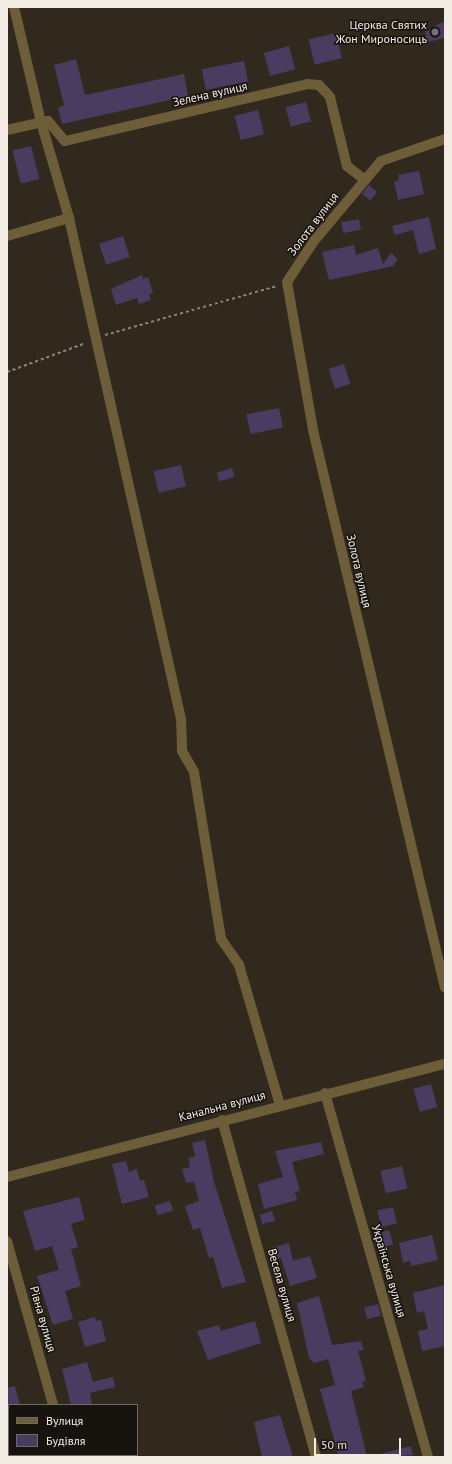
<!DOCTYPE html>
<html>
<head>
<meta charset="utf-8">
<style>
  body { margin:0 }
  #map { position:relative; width:452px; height:1464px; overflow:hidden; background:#32291e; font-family:"PT Sans",sans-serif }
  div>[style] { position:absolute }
  .building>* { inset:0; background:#4a3c61; transform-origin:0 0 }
  .path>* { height:2px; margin-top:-1px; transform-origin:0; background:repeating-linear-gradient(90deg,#898279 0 3px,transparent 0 6px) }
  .minor>* { height:10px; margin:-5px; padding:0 5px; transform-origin:5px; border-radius:5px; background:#6d5d39 }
  .dots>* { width:11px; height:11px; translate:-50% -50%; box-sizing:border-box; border:2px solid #17130e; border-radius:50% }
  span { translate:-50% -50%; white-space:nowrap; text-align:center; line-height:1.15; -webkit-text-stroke:3px #17130e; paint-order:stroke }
  .poi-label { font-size:12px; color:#f2ece5 }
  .right { translate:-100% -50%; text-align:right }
  .street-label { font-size:12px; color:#f2ece5 }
  .frame { position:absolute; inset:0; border:8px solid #f2ece5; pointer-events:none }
  .legend { position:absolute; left:8px; top:1404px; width:130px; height:52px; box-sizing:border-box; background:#17130e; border:1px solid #6f6a64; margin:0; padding:5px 7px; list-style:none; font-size:12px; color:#f2ece5 }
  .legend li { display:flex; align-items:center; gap:8px; height:20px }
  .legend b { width:20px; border:1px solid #6f6a64 }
  .scale { position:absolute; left:314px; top:1438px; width:87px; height:18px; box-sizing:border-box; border:2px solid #f2ece5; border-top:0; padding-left:5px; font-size:12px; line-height:14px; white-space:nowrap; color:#f2ece5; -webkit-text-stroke:3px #17130e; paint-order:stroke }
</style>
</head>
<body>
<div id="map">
  <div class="building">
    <div style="clip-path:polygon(445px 21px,445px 38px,427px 42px,425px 31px)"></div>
    <div style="left:336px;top:33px;width:26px;height:28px;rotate:77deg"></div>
    <div style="left:289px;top:46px;width:24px;height:26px;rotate:75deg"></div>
    <div style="clip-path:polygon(76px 59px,85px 95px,184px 74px,188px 96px,62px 124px,58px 108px,64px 105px,54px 65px)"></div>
    <div style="left:244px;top:61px;width:21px;height:43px;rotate:79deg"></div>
    <div style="left:306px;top:102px;width:20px;height:21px;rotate:75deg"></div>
    <div style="left:258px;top:110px;width:25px;height:24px;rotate:76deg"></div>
    <div style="left:31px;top:146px;width:34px;height:19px;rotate:76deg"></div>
    <div style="clip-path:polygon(419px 171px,424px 194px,398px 200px,394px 182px,399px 180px,398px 175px)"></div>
    <div style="left:369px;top:185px;width:11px;height:11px;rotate:41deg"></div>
    <div style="clip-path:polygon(429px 217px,436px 249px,419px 254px,413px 230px,395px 235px,392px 226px)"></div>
    <div style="left:359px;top:219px;width:11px;height:18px;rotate:80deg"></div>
    <div style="left:123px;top:236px;width:22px;height:25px;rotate:72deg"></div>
    <div style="clip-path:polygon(354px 245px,356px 255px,378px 248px,383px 264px,391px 253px,398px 259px,393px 266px,329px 280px,322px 252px)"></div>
    <div style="clip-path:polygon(142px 275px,143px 279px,148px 277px,153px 293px,149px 294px,151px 300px,139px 304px,137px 298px,116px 305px,111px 289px)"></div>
    <div style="left:344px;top:364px;width:21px;height:16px;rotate:73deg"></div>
    <div style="left:279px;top:408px;width:20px;height:33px;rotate:79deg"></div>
    <div style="left:181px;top:465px;width:22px;height:28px;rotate:77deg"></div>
    <div style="left:232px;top:468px;width:9px;height:16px;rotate:72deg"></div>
    <div style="left:431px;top:1084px;width:24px;height:18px;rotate:75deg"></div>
    <div style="clip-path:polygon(205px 1140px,214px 1182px,246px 1282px,222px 1288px,213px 1257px,209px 1258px,200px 1228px,193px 1230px,185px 1206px,199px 1201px,194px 1182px,186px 1183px,182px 1169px,190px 1167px,188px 1158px,195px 1156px,192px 1143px)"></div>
    <div style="clip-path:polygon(321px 1142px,324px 1154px,292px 1162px,300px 1191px,295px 1192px,297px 1200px,264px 1209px,258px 1184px,283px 1177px,275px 1151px)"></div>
    <div style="clip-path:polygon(126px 1161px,129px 1172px,137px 1169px,140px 1181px,144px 1180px,149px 1197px,122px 1204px,112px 1164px)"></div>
    <div style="left:402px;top:1166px;width:23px;height:22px;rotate:77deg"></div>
    <div style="clip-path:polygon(79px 1197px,85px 1220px,71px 1224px,78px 1247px,71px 1249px,81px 1286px,65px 1291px,73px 1319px,53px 1325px,37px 1276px,59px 1270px,52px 1246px,35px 1251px,23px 1211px)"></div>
    <div style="left:170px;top:1201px;width:10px;height:16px;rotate:73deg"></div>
    <div style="left:393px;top:1207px;width:17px;height:16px;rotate:77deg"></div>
    <div style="clip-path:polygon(272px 1211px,275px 1221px,262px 1224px,260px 1215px)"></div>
    <div style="left:389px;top:1230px;width:15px;height:14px;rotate:74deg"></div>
    <div style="clip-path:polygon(432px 1235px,438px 1260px,411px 1266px,410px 1261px,403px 1263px,399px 1243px)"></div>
    <div style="clip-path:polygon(289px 1243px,293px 1261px,310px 1256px,317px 1278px,290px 1286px,281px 1258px,273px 1260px,270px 1248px)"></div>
    <div style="clip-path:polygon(445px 1285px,445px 1346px,422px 1351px,418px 1331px,428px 1329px,424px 1311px,417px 1313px,413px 1293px)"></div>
    <div style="clip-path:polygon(319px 1296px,332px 1345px,361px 1341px,364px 1350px,358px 1351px,366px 1381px,362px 1382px,364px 1387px,351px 1391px,367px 1457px,339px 1457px,320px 1389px,335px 1385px,328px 1359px,314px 1363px,309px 1358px,297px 1303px)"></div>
    <div style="left:378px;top:1304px;width:12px;height:14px;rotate:76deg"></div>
    <div style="clip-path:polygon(95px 1317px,96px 1321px,101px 1320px,106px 1341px,85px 1347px,78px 1322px)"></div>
    <div style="clip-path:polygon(255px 1321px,261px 1343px,208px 1360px,197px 1331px,219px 1325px,221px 1331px)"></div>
    <div style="clip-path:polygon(87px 1362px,93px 1382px,113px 1377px,115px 1387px,90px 1393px,92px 1405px,71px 1405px,62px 1369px)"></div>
    <div style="clip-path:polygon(15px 1386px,20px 1405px,7px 1405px,7px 1388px)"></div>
    <div style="clip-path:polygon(280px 1415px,293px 1457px,262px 1457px,254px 1422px)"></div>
    <div style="clip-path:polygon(411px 1446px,413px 1455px,382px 1457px,381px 1454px)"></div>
  </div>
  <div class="path">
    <div style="left:105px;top:335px;width:179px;rotate:-15.9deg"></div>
    <div style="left:7px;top:372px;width:84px;rotate:-20.2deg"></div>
  </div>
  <div class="minor">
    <div style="left:14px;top:7px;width:118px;rotate:76.8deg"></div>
    <div style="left:41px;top:122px;width:100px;rotate:73.7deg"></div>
    <div style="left:69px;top:218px;width:513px;rotate:77.4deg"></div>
    <div style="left:181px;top:719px;width:32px;rotate:88deg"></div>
    <div style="left:182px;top:751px;width:24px;rotate:60deg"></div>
    <div style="left:194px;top:772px;width:169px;rotate:80.8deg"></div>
    <div style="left:221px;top:939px;width:32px;rotate:55deg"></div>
    <div style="left:239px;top:965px;width:146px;rotate:73.7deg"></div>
    <div style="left:7px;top:130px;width:42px;rotate:-12.4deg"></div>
    <div style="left:48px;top:121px;width:26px;rotate:50deg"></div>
    <div style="left:65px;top:141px;width:250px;rotate:-13.2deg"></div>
    <div style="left:308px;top:84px;width:11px;rotate:5deg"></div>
    <div style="left:319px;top:85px;width:16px;rotate:47deg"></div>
    <div style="left:330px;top:97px;width:71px;rotate:76.2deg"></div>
    <div style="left:347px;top:166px;width:23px;rotate:38deg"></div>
    <div style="left:445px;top:139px;width:68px;rotate:161deg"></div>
    <div style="left:381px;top:161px;width:104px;rotate:129.9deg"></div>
    <div style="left:314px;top:241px;width:49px;rotate:123.4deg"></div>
    <div style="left:287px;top:282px;width:150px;rotate:80deg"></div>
    <div style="left:313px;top:430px;width:573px;rotate:76.69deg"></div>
    <div style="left:7px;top:236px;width:65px;rotate:-16.2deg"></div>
    <div style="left:325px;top:1093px;width:378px;rotate:74.2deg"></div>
    <div style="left:222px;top:1120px;width:350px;rotate:74.4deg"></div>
    <div style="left:7px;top:1177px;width:452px;rotate:-14.5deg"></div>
    <div style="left:7px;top:1241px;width:170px;rotate:74.3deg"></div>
    <div style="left:67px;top:1455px;width:2px;rotate:90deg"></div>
  </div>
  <div class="dots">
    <div style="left:435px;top:32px;background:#6b7280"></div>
  </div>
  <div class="poi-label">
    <span class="right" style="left:427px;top:32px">Церква Святих<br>Жон Мироносиць</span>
  </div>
  <div class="street-label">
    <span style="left:210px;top:94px;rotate:-13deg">Зелена вулиця</span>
    <span style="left:313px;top:224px;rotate:-53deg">Золота вулиця</span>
    <span style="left:359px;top:571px;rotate:77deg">Золота вулиця</span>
    <span style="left:222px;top:1106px;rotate:-15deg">Канальна вулиця</span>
    <span style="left:389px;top:1271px;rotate:74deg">Українська вулиця</span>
    <span style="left:282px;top:1285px;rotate:74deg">Весела вулиця</span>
    <span style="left:43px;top:1319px;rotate:74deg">Рівна вулиця</span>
  </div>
  <div class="frame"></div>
  <ul class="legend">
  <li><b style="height:5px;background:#6d5d39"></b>Вулиця</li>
  <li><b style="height:11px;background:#4a3c61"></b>Будівля</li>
  </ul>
  <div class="scale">50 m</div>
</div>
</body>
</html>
